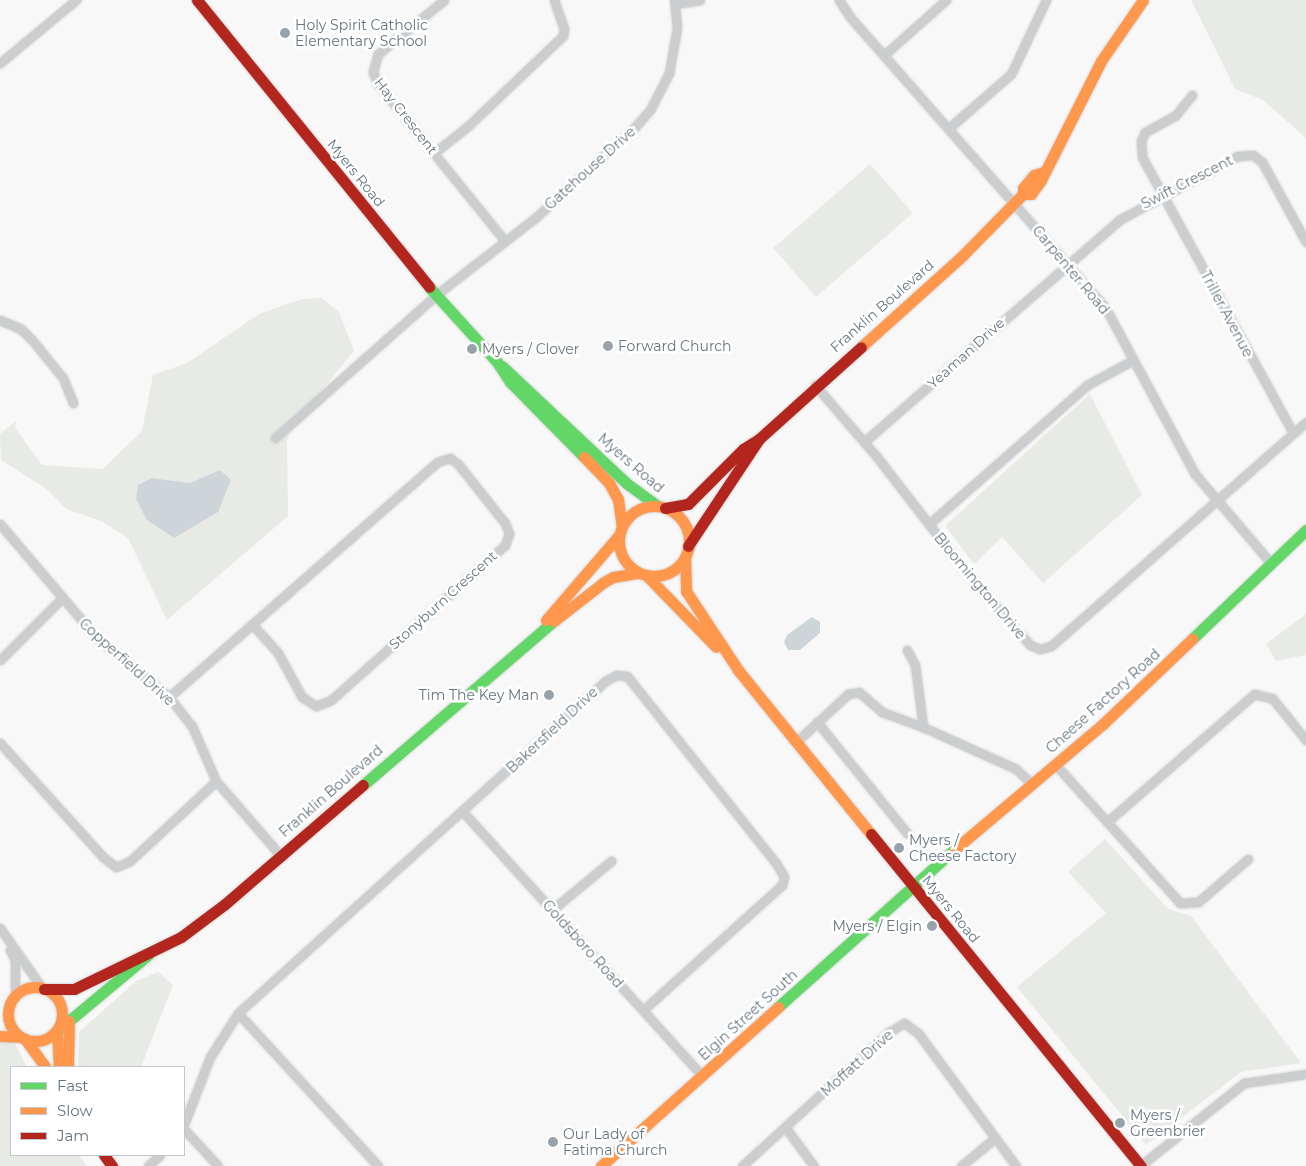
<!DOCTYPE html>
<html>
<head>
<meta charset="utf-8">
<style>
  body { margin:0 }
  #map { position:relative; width:1306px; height:1166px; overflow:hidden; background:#f8f8f8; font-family:Montserrat,sans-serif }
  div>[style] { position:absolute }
  .green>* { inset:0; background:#e7eae5; transform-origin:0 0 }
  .water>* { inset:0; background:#cdd5d8 }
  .roads { filter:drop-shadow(0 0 1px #d5d6d7) drop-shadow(0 0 1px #d5d6d7) }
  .street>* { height:9px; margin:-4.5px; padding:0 4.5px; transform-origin:4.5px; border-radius:4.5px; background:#cbcdce }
  .fast>* { height:11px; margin:-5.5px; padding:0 5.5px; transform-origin:5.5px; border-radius:5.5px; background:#63d668 }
  .slow>* { height:11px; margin:-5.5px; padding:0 5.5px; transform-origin:5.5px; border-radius:5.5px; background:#ff974d }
  .slow>.ring { margin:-5.5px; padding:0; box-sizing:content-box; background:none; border:11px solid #ff974d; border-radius:50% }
  .jam>* { height:11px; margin:-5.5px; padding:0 5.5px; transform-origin:5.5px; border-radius:5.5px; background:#b3261e }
  .dots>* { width:14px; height:14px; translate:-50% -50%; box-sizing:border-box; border:2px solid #fff; border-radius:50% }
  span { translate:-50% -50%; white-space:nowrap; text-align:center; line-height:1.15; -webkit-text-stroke:5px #fff; paint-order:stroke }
  .poi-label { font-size:14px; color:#647481 }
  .left { translate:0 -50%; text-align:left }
  .right { translate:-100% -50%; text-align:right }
  .street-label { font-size:14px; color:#647481 }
  .legend { position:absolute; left:10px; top:1066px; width:175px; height:90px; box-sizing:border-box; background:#fff; border:1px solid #c1c7cd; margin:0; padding:6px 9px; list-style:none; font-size:15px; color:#647481 }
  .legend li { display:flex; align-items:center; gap:10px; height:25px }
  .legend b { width:25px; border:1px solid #c1c7cd }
</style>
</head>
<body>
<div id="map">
  <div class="green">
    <div style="clip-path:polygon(1191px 0,1306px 0,1306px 138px,1263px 100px,1235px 89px)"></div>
    <div style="left:870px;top:164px;width:65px;height:128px;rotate:49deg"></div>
    <div style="clip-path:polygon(evenodd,322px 298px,339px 312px,354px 351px,294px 424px,287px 440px,288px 516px,167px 620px,128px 538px,101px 521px,66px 509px,48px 490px,1px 460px,0 434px,16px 421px,15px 428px,42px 465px,103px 469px,142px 431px,153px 375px,187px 363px,259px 314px,302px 299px,322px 298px,220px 470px,147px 520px,152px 478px,190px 483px,220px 470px)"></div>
    <div style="clip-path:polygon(1090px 394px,1142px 495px,1043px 583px,1002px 537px,974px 564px,946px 527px,947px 524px)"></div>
    <div style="clip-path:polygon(1306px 614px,1306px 655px,1276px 661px,1266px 644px)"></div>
    <div style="clip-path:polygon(1105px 839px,1168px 909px,1191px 916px,1301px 1063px,1241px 1072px,1146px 1145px,1017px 987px,1106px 913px,1068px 872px)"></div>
    <div style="clip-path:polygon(158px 972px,173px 985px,141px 1067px,78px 1067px,79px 1032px,136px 981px)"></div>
    <div style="clip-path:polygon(11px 1036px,27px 1067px,11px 1067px,11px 1155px,79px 1155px,87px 1166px,0 1166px,0 1042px)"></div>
  </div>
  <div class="water">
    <div style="clip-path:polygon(220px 470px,231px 480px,218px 512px,174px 538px,147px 520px,136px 499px,138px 485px,152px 478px,190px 483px)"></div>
    <div style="clip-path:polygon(812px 617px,820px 622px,820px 633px,800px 650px,788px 650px,784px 642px,787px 635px)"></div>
  </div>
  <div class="roads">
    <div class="street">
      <div style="left:444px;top:0;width:85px;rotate:140.7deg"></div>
      <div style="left:378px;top:54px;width:19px;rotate:106deg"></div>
      <div style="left:373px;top:72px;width:12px;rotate:70deg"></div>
      <div style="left:377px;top:83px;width:203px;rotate:51deg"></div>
      <div style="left:839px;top:0;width:20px;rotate:57deg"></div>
      <div style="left:850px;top:17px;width:386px;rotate:48.7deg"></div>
      <div style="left:1105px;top:307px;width:190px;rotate:61.7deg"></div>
      <div style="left:1195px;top:474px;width:116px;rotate:49.6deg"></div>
      <div style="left:675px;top:4px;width:25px;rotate:-9deg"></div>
      <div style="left:884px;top:55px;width:83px;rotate:-41.6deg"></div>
      <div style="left:0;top:63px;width:99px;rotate:-39.7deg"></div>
      <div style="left:1192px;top:95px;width:26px;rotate:129deg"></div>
      <div style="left:1176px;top:115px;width:35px;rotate:151deg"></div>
      <div style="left:1145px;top:132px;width:10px;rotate:114deg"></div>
      <div style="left:1141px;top:141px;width:16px;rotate:86deg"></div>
      <div style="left:1142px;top:157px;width:315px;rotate:61.3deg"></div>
      <div style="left:949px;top:128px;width:82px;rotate:-41.1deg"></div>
      <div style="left:1011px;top:74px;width:82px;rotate:-64.7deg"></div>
      <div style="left:434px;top:153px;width:43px;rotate:-38.5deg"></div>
      <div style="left:468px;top:126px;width:131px;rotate:-43.5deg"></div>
      <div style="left:563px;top:36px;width:7px;rotate:-82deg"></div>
      <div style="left:564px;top:29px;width:31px;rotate:-109deg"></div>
      <div style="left:0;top:320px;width:23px;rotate:23deg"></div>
      <div style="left:21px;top:329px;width:16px;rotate:45deg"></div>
      <div style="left:32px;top:340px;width:49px;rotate:50.8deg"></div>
      <div style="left:63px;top:378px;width:27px;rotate:68deg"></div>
      <div style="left:815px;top:385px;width:95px;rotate:49.3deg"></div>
      <div style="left:877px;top:457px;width:144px;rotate:52.3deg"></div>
      <div style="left:965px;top:571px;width:98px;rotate:48.7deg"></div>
      <div style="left:1030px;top:645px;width:11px;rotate:22deg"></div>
      <div style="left:1040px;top:649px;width:11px;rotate:-15deg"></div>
      <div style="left:1051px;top:646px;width:339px;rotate:-41.3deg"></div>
      <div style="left:275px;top:438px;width:215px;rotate:-41.6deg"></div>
      <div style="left:436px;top:295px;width:125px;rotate:-37.9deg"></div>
      <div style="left:535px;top:218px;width:135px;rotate:-42.3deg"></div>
      <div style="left:635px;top:127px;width:23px;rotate:-49deg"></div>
      <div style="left:650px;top:110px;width:42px;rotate:-62.8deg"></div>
      <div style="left:669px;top:73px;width:47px;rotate:-80.1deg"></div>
      <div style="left:677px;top:27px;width:27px;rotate:-96deg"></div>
      <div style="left:864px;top:442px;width:338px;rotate:-41deg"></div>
      <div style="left:1119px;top:220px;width:135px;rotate:-28.3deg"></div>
      <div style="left:1238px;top:156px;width:15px;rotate:-4deg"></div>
      <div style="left:1253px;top:155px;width:11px;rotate:38deg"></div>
      <div style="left:1262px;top:162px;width:91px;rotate:61.2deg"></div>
      <div style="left:0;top:524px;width:150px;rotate:49.6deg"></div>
      <div style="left:97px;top:638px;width:93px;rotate:39.3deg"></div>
      <div style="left:169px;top:697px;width:37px;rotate:52deg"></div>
      <div style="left:192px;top:726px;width:60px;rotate:66.4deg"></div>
      <div style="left:216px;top:781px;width:98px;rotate:49.1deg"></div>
      <div style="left:929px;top:524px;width:210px;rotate:-41.3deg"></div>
      <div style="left:1087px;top:385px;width:52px;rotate:-28.5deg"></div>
      <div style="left:907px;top:650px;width:17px;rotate:62deg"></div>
      <div style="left:915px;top:665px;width:63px;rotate:82.6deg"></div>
      <div style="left:0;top:660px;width:88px;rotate:-45deg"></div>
      <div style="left:169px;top:697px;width:356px;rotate:-41.2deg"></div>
      <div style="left:437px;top:462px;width:14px;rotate:-17deg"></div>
      <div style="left:450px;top:458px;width:10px;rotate:37deg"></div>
      <div style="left:458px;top:464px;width:75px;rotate:51.5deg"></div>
      <div style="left:505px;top:523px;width:12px;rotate:70deg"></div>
      <div style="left:509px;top:534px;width:12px;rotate:110deg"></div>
      <div style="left:505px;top:545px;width:233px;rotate:138.3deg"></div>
      <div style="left:331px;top:700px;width:16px;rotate:158deg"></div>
      <div style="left:316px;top:706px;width:17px;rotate:-147deg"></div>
      <div style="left:302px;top:697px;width:50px;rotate:-118.6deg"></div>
      <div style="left:278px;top:653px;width:39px;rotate:-132deg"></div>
      <div style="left:817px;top:722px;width:143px;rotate:51deg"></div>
      <div style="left:796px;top:742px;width:71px;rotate:-42.7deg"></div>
      <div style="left:848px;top:694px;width:11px;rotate:-10deg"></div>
      <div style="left:859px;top:692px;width:30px;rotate:41deg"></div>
      <div style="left:882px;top:712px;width:44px;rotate:20.1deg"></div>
      <div style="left:923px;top:727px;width:102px;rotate:24.3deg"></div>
      <div style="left:1016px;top:769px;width:21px;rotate:43deg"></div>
      <div style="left:0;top:743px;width:154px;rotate:47.9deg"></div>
      <div style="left:103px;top:857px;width:16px;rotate:38deg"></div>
      <div style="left:116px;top:867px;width:15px;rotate:-23deg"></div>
      <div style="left:130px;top:861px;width:117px;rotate:-42.9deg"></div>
      <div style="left:1055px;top:764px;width:187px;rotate:48deg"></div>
      <div style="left:1180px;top:903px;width:18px;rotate:-3deg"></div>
      <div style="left:1198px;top:902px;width:66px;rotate:-40.7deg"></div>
      <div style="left:463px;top:812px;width:356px;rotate:47.8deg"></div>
      <div style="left:1107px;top:822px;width:195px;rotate:-41deg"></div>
      <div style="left:1254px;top:694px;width:18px;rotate:13deg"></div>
      <div style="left:1272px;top:698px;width:54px;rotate:51deg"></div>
      <div style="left:552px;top:910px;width:77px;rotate:-39.7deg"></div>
      <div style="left:0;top:928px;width:73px;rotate:55deg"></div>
      <div style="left:10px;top:950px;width:11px;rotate:63deg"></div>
      <div style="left:15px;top:960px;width:36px;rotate:90deg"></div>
      <div style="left:238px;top:1013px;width:207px;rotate:47.5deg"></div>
      <div style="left:184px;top:1124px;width:72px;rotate:-68.8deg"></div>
      <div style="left:210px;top:1057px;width:52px;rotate:-57.5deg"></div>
      <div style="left:238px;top:1013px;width:495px;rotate:-42.1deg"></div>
      <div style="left:605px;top:681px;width:13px;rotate:-27deg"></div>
      <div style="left:617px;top:675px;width:10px;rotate:6deg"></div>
      <div style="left:627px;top:676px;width:239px;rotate:51.5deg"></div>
      <div style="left:776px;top:863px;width:16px;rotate:60deg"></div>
      <div style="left:784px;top:877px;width:8px;rotate:104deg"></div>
      <div style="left:782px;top:885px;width:187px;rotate:138deg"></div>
      <div style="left:785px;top:1127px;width:49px;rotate:53.4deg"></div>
      <div style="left:184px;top:1129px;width:50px;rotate:47.4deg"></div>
      <div style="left:148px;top:1166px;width:16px;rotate:-43deg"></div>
      <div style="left:742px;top:1166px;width:199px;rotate:-42.4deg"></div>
      <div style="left:889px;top:1032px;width:17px;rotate:-31deg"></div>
      <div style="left:904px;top:1023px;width:17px;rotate:36deg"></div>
      <div style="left:918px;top:1033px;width:165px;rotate:53.6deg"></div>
      <div style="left:961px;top:1166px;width:44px;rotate:-39.5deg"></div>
      <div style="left:1140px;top:1166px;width:133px;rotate:-38.6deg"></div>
      <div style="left:1244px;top:1083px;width:63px;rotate:-8.3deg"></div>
    </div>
    <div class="fast">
      <div style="left:429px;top:287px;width:101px;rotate:47.8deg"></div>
      <div style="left:497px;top:362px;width:24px;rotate:57deg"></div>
      <div style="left:510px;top:382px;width:105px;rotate:45.4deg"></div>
      <div style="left:502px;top:366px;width:170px;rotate:43.3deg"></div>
      <div style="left:626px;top:483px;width:39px;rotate:36deg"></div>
      <div style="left:1192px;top:639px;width:158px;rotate:-43.7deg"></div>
      <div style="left:363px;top:785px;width:252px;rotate:-40.7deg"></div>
      <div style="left:778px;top:1007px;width:237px;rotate:-41.8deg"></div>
      <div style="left:58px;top:1030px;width:119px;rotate:-39.9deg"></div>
    </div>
    <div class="slow">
      <div style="left:1023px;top:194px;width:8px"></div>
      <div style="left:1031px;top:194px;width:17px;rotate:-54deg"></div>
      <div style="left:1041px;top:180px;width:133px;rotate:-63.2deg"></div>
      <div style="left:1101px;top:61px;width:74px;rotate:-55.5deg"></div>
      <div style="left:861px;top:347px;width:137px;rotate:-42deg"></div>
      <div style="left:963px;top:255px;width:86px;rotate:-45.5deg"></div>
      <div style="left:1023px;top:194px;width:6px;rotate:-90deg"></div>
      <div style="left:1023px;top:188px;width:17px;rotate:-50deg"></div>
      <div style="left:1034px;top:175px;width:9px;rotate:-18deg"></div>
      <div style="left:584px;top:457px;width:36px;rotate:46deg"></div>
      <div style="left:609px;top:483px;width:18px;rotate:61deg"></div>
      <div style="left:618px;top:499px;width:28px;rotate:82deg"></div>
      <div class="ring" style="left:619px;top:506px;width:59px;height:59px"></div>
      <div style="left:685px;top:557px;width:34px;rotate:88deg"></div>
      <div style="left:686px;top:591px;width:95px;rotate:56.6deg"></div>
      <div style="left:738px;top:670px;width:211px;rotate:51deg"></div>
      <div style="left:646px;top:575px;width:100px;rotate:45.8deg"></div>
      <div style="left:546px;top:620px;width:112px;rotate:-49.3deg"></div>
      <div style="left:554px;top:621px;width:63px;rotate:-38deg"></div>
      <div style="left:604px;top:582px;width:10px;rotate:-29deg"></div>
      <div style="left:613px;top:577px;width:26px;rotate:-9deg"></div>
      <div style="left:955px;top:849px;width:195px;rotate:-40.2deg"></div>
      <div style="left:1104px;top:723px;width:122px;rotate:-43.7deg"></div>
      <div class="ring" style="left:8px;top:987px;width:43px;height:43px"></div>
      <div style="left:57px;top:1031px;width:36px;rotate:87deg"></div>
      <div style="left:0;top:1036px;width:21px;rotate:3deg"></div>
      <div style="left:25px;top:1039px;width:34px;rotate:54deg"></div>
      <div style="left:68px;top:1067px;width:46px;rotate:-88.8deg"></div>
      <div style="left:601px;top:1166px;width:238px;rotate:-41.9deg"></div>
    </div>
    <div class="jam">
      <div style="left:197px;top:0;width:369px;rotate:51deg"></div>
      <div style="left:665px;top:508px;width:23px;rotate:-10deg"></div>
      <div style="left:688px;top:504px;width:78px;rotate:-45deg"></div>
      <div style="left:743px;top:449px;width:19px;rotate:-32deg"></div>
      <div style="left:759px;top:439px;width:137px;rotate:-42deg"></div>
      <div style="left:688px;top:546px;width:128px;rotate:-56.4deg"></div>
      <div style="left:871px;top:834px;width:428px;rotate:50.9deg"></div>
      <div style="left:44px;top:989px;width:30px"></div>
      <div style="left:74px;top:989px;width:119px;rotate:-25.9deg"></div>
      <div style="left:181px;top:937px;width:55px;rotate:-36.9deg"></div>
      <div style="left:225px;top:904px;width:182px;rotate:-40.8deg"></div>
      <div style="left:104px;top:1155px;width:14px;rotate:54deg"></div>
    </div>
  </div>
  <div class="dots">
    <div style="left:285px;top:33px;background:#98a2ab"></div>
    <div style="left:608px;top:346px;background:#98a2ab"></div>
    <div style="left:472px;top:349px;background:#98a2ab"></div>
    <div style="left:549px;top:695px;background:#98a2ab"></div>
    <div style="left:899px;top:848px;background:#98a2ab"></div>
    <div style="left:932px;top:926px;background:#98a2ab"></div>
    <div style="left:1120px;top:1123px;background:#98a2ab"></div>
    <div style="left:553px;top:1142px;background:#98a2ab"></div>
  </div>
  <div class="poi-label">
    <span class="left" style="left:295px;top:33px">Holy Spirit Catholic<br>Elementary School</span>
    <span class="left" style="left:618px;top:346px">Forward Church</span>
    <span class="left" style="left:482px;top:349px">Myers / Clover</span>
    <span class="right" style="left:539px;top:695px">Tim The Key Man</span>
    <span class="left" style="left:909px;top:848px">Myers /<br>Cheese Factory</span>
    <span class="right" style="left:922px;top:926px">Myers / Elgin</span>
    <span class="left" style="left:1130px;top:1123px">Myers /<br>Greenbrier</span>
    <span class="left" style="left:563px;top:1142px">Our Lady of<br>Fatima Church</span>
  </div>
  <div class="street-label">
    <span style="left:406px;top:116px;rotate:52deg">Hay Crescent</span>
    <span style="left:590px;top:168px;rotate:-42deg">Gatehouse Drive</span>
    <span style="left:356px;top:173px;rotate:51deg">Myers Road</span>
    <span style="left:1187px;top:182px;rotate:-27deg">Swift Crescent</span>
    <span style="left:1071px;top:270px;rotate:50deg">Carpenter Road</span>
    <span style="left:882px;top:306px;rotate:-41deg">Franklin Boulevard</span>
    <span style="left:1227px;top:314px;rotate:62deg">Triller Avenue</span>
    <span style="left:966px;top:353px;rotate:-42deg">Yeaman Drive</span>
    <span style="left:631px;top:463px;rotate:41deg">Myers Road</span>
    <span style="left:980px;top:586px;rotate:50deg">Bloomington Drive</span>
    <span style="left:443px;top:600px;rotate:-42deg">Stonyburn Crescent</span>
    <span style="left:127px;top:662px;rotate:42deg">Copperfield Drive</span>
    <span style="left:1103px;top:701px;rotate:-42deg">Cheese Factory Road</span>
    <span style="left:552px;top:730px;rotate:-43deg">Bakersfield Drive</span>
    <span style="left:331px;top:791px;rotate:-41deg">Franklin Boulevard</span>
    <span style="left:951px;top:909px;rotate:51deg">Myers Road</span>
    <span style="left:583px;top:944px;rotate:48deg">Goldsboro Road</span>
    <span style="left:748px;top:1015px;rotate:-42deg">Elgin Street South</span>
    <span style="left:857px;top:1063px;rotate:-42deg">Moffatt Drive</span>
  </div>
  <ul class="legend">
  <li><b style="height:6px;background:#63d668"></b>Fast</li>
  <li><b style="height:6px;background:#ff974d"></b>Slow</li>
  <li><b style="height:6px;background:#b3261e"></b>Jam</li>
  </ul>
</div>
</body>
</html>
